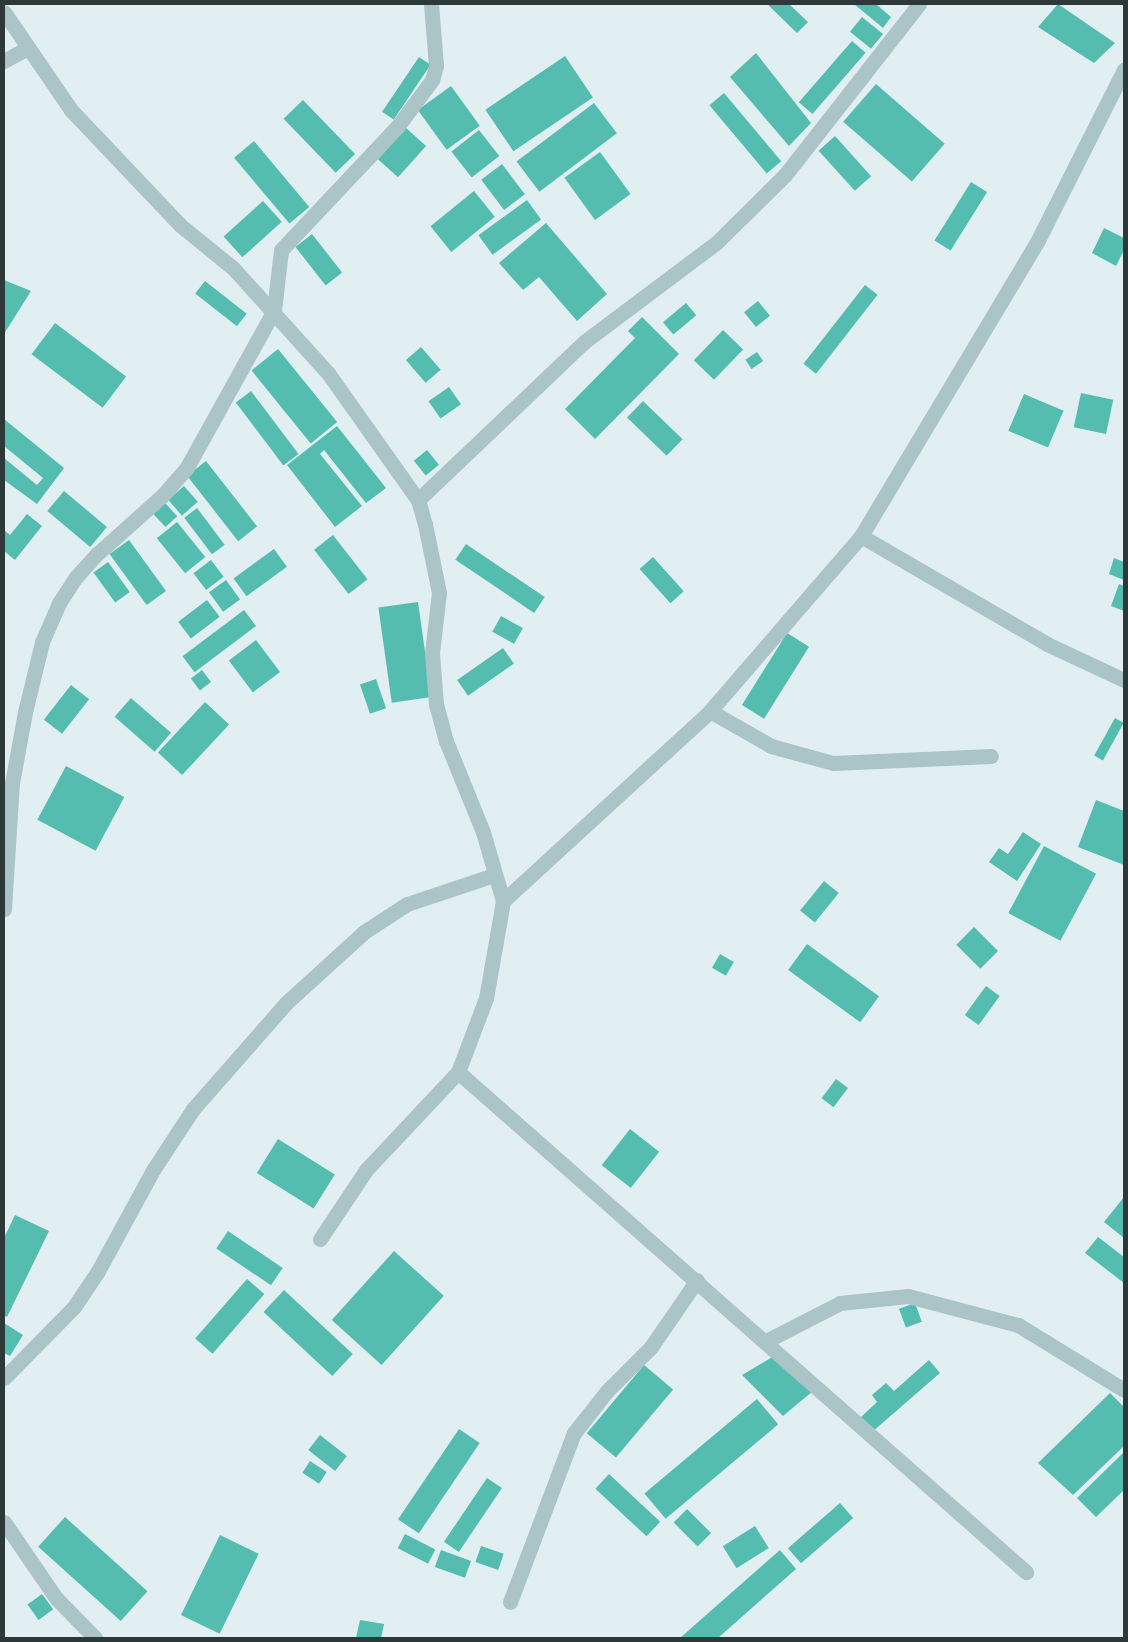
<!DOCTYPE html>
<html>
<head>
<meta charset="utf-8">
<style>
  body { margin:0 }
  #map { position:relative; width:1128px; height:1642px; overflow:hidden; background:#e1eff2; font-family:"Source Sans 3",sans-serif }
  div>[style] { position:absolute }
  .building>* { inset:0; background:#54bdb0; transform-origin:0 0 }
  .minor>* { height:15px; margin:-7.5px; padding:0 7.5px; transform-origin:7.5px; border-radius:7.5px; background:#abc4c7 }
  span { translate:-50% -50%; white-space:nowrap; text-align:center; line-height:1.15; -webkit-text-stroke:4px #eef7f9; paint-order:stroke }
  .frame { position:absolute; inset:0; border:5px solid #2c3938; pointer-events:none }
</style>
</head>
<body>
<div id="map">
  <div class="building">
    <div style="clip-path:polygon(767px 4px,789px 4px,808px 22px,797px 33px)"></div>
    <div style="clip-path:polygon(854px 4px,876px 4px,891px 17px,883px 28px)"></div>
    <div style="clip-path:polygon(1058px 4px,1115px 43px,1094px 63px,1038px 27px)"></div>
    <div style="left:862px;top:17px;width:27px;height:19px;rotate:39deg"></div>
    <div style="left:852px;top:41px;width:18px;height:81px;rotate:41deg"></div>
    <div style="clip-path:polygon(756px 53px,811px 123px,789px 146px,730px 77px)"></div>
    <div style="left:565px;top:56px;width:50px;height:96px;rotate:56deg"></div>
    <div style="left:419px;top:57px;width:14px;height:66px;rotate:34deg"></div>
    <div style="left:876px;top:84px;width:91px;height:50px;rotate:41deg"></div>
    <div style="left:451px;top:86px;width:49px;height:41px;rotate:54deg"></div>
    <div style="left:724px;top:93px;width:89px;height:19px;rotate:50deg"></div>
    <div style="left:303px;top:100px;width:75px;height:27px;rotate:46deg"></div>
    <div style="left:594px;top:103px;width:38px;height:97px;rotate:53deg"></div>
    <div style="left:406px;top:128px;width:27px;height:42px;rotate:42deg"></div>
    <div style="left:479px;top:130px;width:33px;height:35px;rotate:52deg"></div>
    <div style="left:835px;top:136px;width:54px;height:22px;rotate:48deg"></div>
    <div style="left:254px;top:141px;width:86px;height:26px;rotate:50deg"></div>
    <div style="left:600px;top:152px;width:52px;height:44px;rotate:54deg"></div>
    <div style="left:502px;top:164px;width:38px;height:26px;rotate:53deg"></div>
    <div style="left:971px;top:182px;width:19px;height:69px;rotate:32deg"></div>
    <div style="left:474px;top:191px;width:33px;height:56px;rotate:51deg"></div>
    <div style="left:527px;top:200px;width:24px;height:60px;rotate:54deg"></div>
    <div style="left:263px;top:201px;width:28px;height:53px;rotate:48deg"></div>
    <div style="clip-path:polygon(546px 223px,607px 294px,577px 321px,539px 277px,523px 290px,499px 263px)"></div>
    <div style="clip-path:polygon(1104px 228px,1124px 238px,1124px 250px,1116px 266px,1092px 253px)"></div>
    <div style="left:312px;top:234px;width:49px;height:21px;rotate:52deg"></div>
    <div style="clip-path:polygon(4px 280px,31px 291px,4px 334px)"></div>
    <div style="left:205px;top:281px;width:53px;height:16px;rotate:38deg"></div>
    <div style="left:865px;top:285px;width:16px;height:100px;rotate:38deg"></div>
    <div style="left:758px;top:301px;width:19px;height:18px;rotate:51deg"></div>
    <div style="left:686px;top:303px;width:16px;height:30px;rotate:50deg"></div>
    <div style="clip-path:polygon(642px 317px,679px 354px,595px 439px,565px 409px,635px 338px,628px 331px)"></div>
    <div style="left:55px;top:323px;width:89px;height:39px;rotate:37deg"></div>
    <div style="left:723px;top:330px;width:28px;height:42px;rotate:44deg"></div>
    <div style="left:421px;top:347px;width:30px;height:20px;rotate:49deg"></div>
    <div style="left:278px;top:349px;width:94px;height:34px;rotate:51deg"></div>
    <div style="left:757px;top:352px;width:11px;height:14px;rotate:56deg"></div>
    <div style="left:449px;top:387px;width:21px;height:25px;rotate:55deg"></div>
    <div style="left:251px;top:391px;width:79px;height:19px;rotate:53deg"></div>
    <div style="left:1081px;top:393px;width:33px;height:35px;rotate:12deg"></div>
    <div style="left:1024px;top:394px;width:43px;height:40px;rotate:23deg"></div>
    <div style="left:643px;top:401px;width:55px;height:23px;rotate:44deg"></div>
    <div style="clip-path:polygon(4px 419px,64px 468px,37px 504px,4px 480px,4px 458px,37px 485px,43px 478px,4px 446px)"></div>
    <div style="clip-path:polygon(337px 426px,386px 488px,366px 503px,324px 450px,320px 454px,362px 506px,335px 527px,287px 465px)"></div>
    <div style="left:427px;top:450px;width:19px;height:17px;rotate:51deg"></div>
    <div style="left:206px;top:461px;width:83px;height:24px;rotate:52deg"></div>
    <div style="left:184px;top:486px;width:21px;height:21px;rotate:49deg"></div>
    <div style="left:64px;top:491px;width:56px;height:26px;rotate:40deg"></div>
    <div style="left:165px;top:503px;width:18px;height:16px;rotate:47deg"></div>
    <div style="left:197px;top:508px;width:46px;height:16px;rotate:53deg"></div>
    <div style="clip-path:polygon(27px 514px,42px 526px,15px 560px,4px 551px,4px 530px,10px 535px)"></div>
    <div style="left:177px;top:522px;width:45px;height:26px;rotate:51deg"></div>
    <div style="left:333px;top:535px;width:56px;height:24px;rotate:52deg"></div>
    <div style="left:129px;top:540px;width:63px;height:24px;rotate:54deg"></div>
    <div style="left:466px;top:544px;width:95px;height:19px;rotate:34deg"></div>
    <div style="left:274px;top:549px;width:22px;height:50px;rotate:54deg"></div>
    <div style="left:653px;top:557px;width:46px;height:18px;rotate:48deg"></div>
    <div style="clip-path:polygon(1114px 558px,1124px 562px,1124px 580px,1109px 574px)"></div>
    <div style="left:211px;top:560px;width:21px;height:22px;rotate:53deg"></div>
    <div style="left:108px;top:562px;width:37px;height:18px;rotate:54deg"></div>
    <div style="left:226px;top:580px;width:24px;height:21px;rotate:54deg"></div>
    <div style="clip-path:polygon(1119px 584px,1124px 586px,1124px 611px,1111px 606px)"></div>
    <div style="left:207px;top:600px;width:21px;height:36px;rotate:53deg"></div>
    <div style="left:418px;top:602px;width:96px;height:40px;rotate:82deg"></div>
    <div style="left:244px;top:610px;width:20px;height:77px;rotate:53deg"></div>
    <div style="left:501px;top:616px;width:25px;height:18px;rotate:29deg"></div>
    <div style="left:787px;top:633px;width:26px;height:85px;rotate:32deg"></div>
    <div style="left:256px;top:640px;width:40px;height:34px;rotate:53deg"></div>
    <div style="left:503px;top:648px;width:19px;height:56px;rotate:55deg"></div>
    <div style="left:202px;top:670px;width:15px;height:14px;rotate:53deg"></div>
    <div style="left:376px;top:679px;width:31px;height:17px;rotate:71deg"></div>
    <div style="left:71px;top:685px;width:23px;height:44px;rotate:38deg"></div>
    <div style="left:131px;top:698px;width:53px;height:25px;rotate:41deg"></div>
    <div style="left:205px;top:702px;width:33px;height:69px;rotate:43deg"></div>
    <div style="left:1115px;top:718px;width:10px;height:43px;rotate:29deg"></div>
    <div style="left:66px;top:766px;width:66px;height:61px;rotate:28deg"></div>
    <div style="clip-path:polygon(1096px 800px,1124px 811px,1124px 865px,1078px 847px)"></div>
    <div style="clip-path:polygon(1023px 832px,1041px 844px,1017px 881px,989px 862px,999px 848px,1008px 854px)"></div>
    <div style="left:1044px;top:846px;width:59px;height:76px;rotate:28deg"></div>
    <div style="left:824px;top:881px;width:19px;height:38px;rotate:39deg"></div>
    <div style="left:974px;top:927px;width:34px;height:25px;rotate:45deg"></div>
    <div style="left:807px;top:944px;width:89px;height:32px;rotate:36deg"></div>
    <div style="left:720px;top:954px;width:16px;height:16px;rotate:30deg"></div>
    <div style="left:986px;top:986px;width:17px;height:36px;rotate:36deg"></div>
    <div style="left:836px;top:1079px;width:15px;height:24px;rotate:37deg"></div>
    <div style="left:630px;top:1129px;width:37px;height:46px;rotate:38deg"></div>
    <div style="left:278px;top:1139px;width:67px;height:40px;rotate:32deg"></div>
    <div style="clip-path:polygon(1124px 1197px,1124px 1238px,1104px 1222px)"></div>
    <div style="clip-path:polygon(15px 1215px,49px 1231px,7px 1317px,4px 1315px,4px 1238px)"></div>
    <div style="left:228px;top:1231px;width:66px;height:21px;rotate:34deg"></div>
    <div style="clip-path:polygon(1098px 1237px,1124px 1257px,1124px 1283px,1085px 1253px)"></div>
    <div style="left:394px;top:1251px;width:67px;height:93px;rotate:42deg"></div>
    <div style="left:247px;top:1279px;width:23px;height:79px;rotate:41deg"></div>
    <div style="left:284px;top:1290px;width:94px;height:30px;rotate:43deg"></div>
    <div style="left:915px;top:1303px;width:20px;height:17px;rotate:70deg"></div>
    <div style="clip-path:polygon(4px 1323px,23px 1335px,10px 1356px,4px 1353px)"></div>
    <div style="clip-path:polygon(774px 1356px,813px 1391px,783px 1416px,742px 1375px)"></div>
    <div style="clip-path:polygon(929px 1360px,940px 1373px,872px 1432px,860px 1418px,877px 1402px,872px 1395px,886px 1383px,894px 1391px)"></div>
    <div style="left:644px;top:1365px;width:38px;height:89px;rotate:40deg"></div>
    <div style="clip-path:polygon(1110px 1393px,1124px 1407px,1124px 1446px,1073px 1495px,1038px 1463px)"></div>
    <div style="left:757px;top:1399px;width:33px;height:147px;rotate:50deg"></div>
    <div style="left:459px;top:1429px;width:25px;height:109px;rotate:34deg"></div>
    <div style="left:320px;top:1435px;width:34px;height:19px;rotate:38deg"></div>
    <div style="clip-path:polygon(1124px 1452px,1124px 1490px,1096px 1517px,1077px 1498px)"></div>
    <div style="left:310px;top:1461px;width:20px;height:14px;rotate:33deg"></div>
    <div style="left:609px;top:1474px;width:70px;height:20px;rotate:43deg"></div>
    <div style="left:487px;top:1478px;width:18px;height:77px;rotate:34deg"></div>
    <div style="left:840px;top:1503px;width:20px;height:69px;rotate:49deg"></div>
    <div style="left:687px;top:1509px;width:34px;height:19px;rotate:45deg"></div>
    <div style="left:65px;top:1517px;width:111px;height:40px;rotate:42deg"></div>
    <div style="left:755px;top:1526px;width:26px;height:38px;rotate:58deg"></div>
    <div style="left:405px;top:1534px;width:34px;height:16px;rotate:27deg"></div>
    <div style="left:220px;top:1535px;width:43px;height:89px;rotate:26deg"></div>
    <div style="left:481px;top:1546px;width:24px;height:17px;rotate:19deg"></div>
    <div style="left:441px;top:1550px;width:32px;height:18px;rotate:20deg"></div>
    <div style="clip-path:polygon(780px 1550px,796px 1569px,718px 1638px,680px 1638px)"></div>
    <div style="left:42px;top:1594px;width:19px;height:18px;rotate:54deg"></div>
    <div style="clip-path:polygon(360px 1620px,384px 1624px,381px 1638px,356px 1638px)"></div>
  </div>
  <div class="minor">
    <div style="left:4px;top:12px;width:119px;rotate:55.6deg"></div>
    <div style="left:71px;top:110px;width:158px;rotate:46.5deg"></div>
    <div style="left:180px;top:225px;width:68px;rotate:39.1deg"></div>
    <div style="left:233px;top:268px;width:142px;rotate:47.9deg"></div>
    <div style="left:328px;top:373px;width:156px;rotate:54.7deg"></div>
    <div style="left:418px;top:500px;width:25px;rotate:74deg"></div>
    <div style="left:425px;top:524px;width:70px;rotate:78.5deg"></div>
    <div style="left:439px;top:593px;width:60px;rotate:96.7deg"></div>
    <div style="left:432px;top:653px;width:51px;rotate:85.5deg"></div>
    <div style="left:436px;top:704px;width:38px;rotate:75deg"></div>
    <div style="left:446px;top:741px;width:98px;rotate:67.9deg"></div>
    <div style="left:483px;top:832px;width:72px;rotate:73.8deg"></div>
    <div style="left:503px;top:901px;width:98px;rotate:99.9deg"></div>
    <div style="left:486px;top:998px;width:79px;rotate:110.7deg"></div>
    <div style="left:458px;top:1072px;width:134px;rotate:133.2deg"></div>
    <div style="left:366px;top:1170px;width:83px;rotate:123.7deg"></div>
    <div style="left:4px;top:61px;width:26px;rotate:-29deg"></div>
    <div style="left:418px;top:500px;width:229px;rotate:-43.6deg"></div>
    <div style="left:584px;top:342px;width:165px;rotate:-36.9deg"></div>
    <div style="left:716px;top:243px;width:97px;rotate:-44.6deg"></div>
    <div style="left:785px;top:175px;width:217px;rotate:-51.9deg"></div>
    <div style="left:861px;top:536px;width:215px;rotate:30.1deg"></div>
    <div style="left:1047px;top:644px;width:85px;rotate:25.1deg"></div>
    <div style="left:710px;top:711px;width:70px;rotate:29.8deg"></div>
    <div style="left:771px;top:746px;width:64px;rotate:15.3deg"></div>
    <div style="left:833px;top:763px;width:158px;rotate:-2.5deg"></div>
    <div style="left:503px;top:901px;width:281px;rotate:-42.5deg"></div>
    <div style="left:710px;top:711px;width:231px;rotate:-49.2deg"></div>
    <div style="left:861px;top:536px;width:343px;rotate:-59.1deg"></div>
    <div style="left:1037px;top:242px;width:193px;rotate:-63.2deg"></div>
    <div style="left:4px;top:909px;width:126px;rotate:-86.4deg"></div>
    <div style="left:12px;top:783px;width:72px;rotate:-79.6deg"></div>
    <div style="left:25px;top:712px;width:72px;rotate:-76.3deg"></div>
    <div style="left:42px;top:642px;width:43px;rotate:-66.4deg"></div>
    <div style="left:59px;top:603px;width:31px;rotate:-57deg"></div>
    <div style="left:76px;top:577px;width:31px;rotate:-48deg"></div>
    <div style="left:97px;top:554px;width:89px;rotate:-41.8deg"></div>
    <div style="left:163px;top:495px;width:35px;rotate:-49deg"></div>
    <div style="left:186px;top:469px;width:182px;rotate:-61deg"></div>
    <div style="left:274px;top:310px;width:60px;rotate:-83.3deg"></div>
    <div style="left:281px;top:250px;width:169px;rotate:-46.7deg"></div>
    <div style="left:397px;top:127px;width:59px;rotate:-53.3deg"></div>
    <div style="left:432px;top:80px;width:15px;rotate:-74deg"></div>
    <div style="left:436px;top:66px;width:62px;rotate:-94.6deg"></div>
    <div style="left:458px;top:1072px;width:757px;rotate:41.36deg"></div>
    <div style="left:766px;top:1341px;width:83px;rotate:-27.2deg"></div>
    <div style="left:840px;top:1303px;width:68px;rotate:-5.9deg"></div>
    <div style="left:908px;top:1296px;width:114px;rotate:14.8deg"></div>
    <div style="left:1018px;top:1325px;width:124px;rotate:31.5deg"></div>
    <div style="left:4px;top:1378px;width:100px;rotate:-45.4deg"></div>
    <div style="left:74px;top:1307px;width:43px;rotate:-56.3deg"></div>
    <div style="left:98px;top:1271px;width:115px;rotate:-61.4deg"></div>
    <div style="left:153px;top:1170px;width:73px;rotate:-56.7deg"></div>
    <div style="left:193px;top:1109px;width:141px;rotate:-48.7deg"></div>
    <div style="left:286px;top:1003px;width:105px;rotate:-42.3deg"></div>
    <div style="left:364px;top:932px;width:51px;rotate:-33.1deg"></div>
    <div style="left:407px;top:904px;width:92px;rotate:-18.4deg"></div>
    <div style="left:4px;top:1522px;width:92px;rotate:55.6deg"></div>
    <div style="left:56px;top:1598px;width:56px;rotate:45.7deg"></div>
    <div style="left:510px;top:1602px;width:181px;rotate:-69.3deg"></div>
    <div style="left:574px;top:1433px;width:53px;rotate:-51.8deg"></div>
    <div style="left:607px;top:1391px;width:62px;rotate:-45deg"></div>
    <div style="left:651px;top:1347px;width:81px;rotate:-55.5deg"></div>
  </div>
  <div class="frame"></div>
</div>
</body>
</html>
